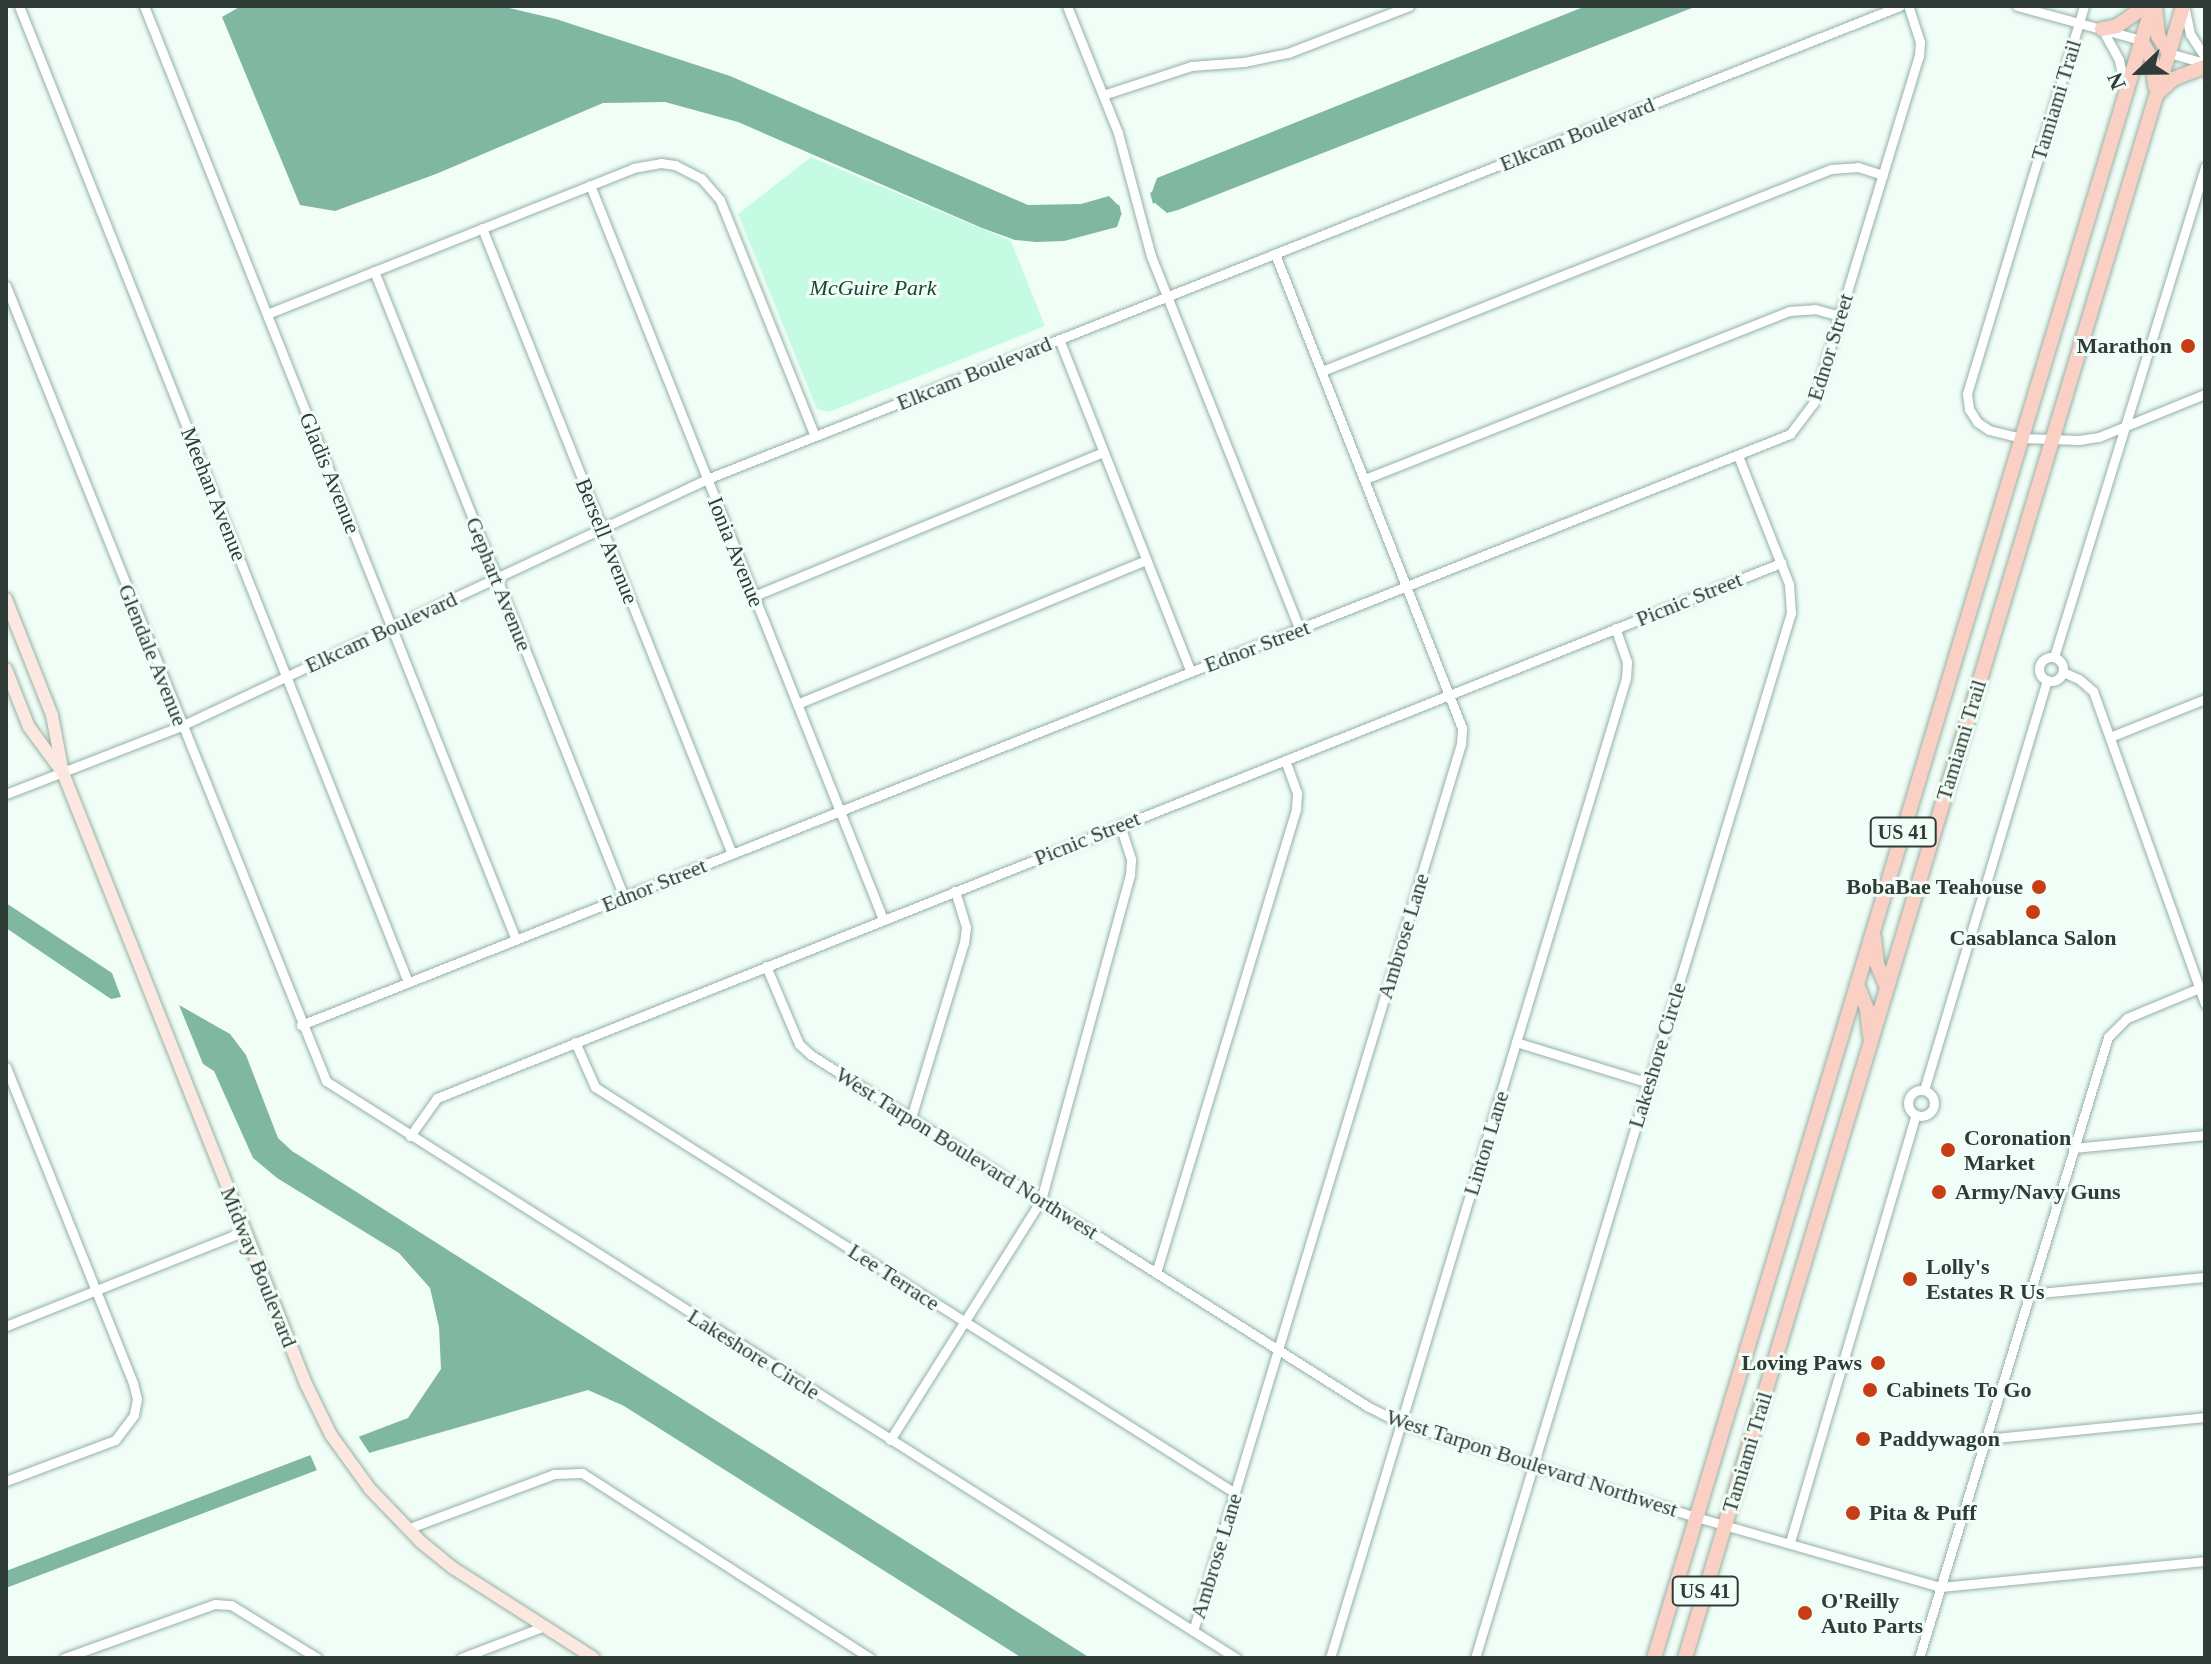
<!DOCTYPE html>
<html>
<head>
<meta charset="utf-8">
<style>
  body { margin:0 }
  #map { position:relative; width:2211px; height:1664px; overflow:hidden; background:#f1fef8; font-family:"Times New Roman",serif }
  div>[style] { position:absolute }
  .green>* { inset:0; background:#c5fae3 }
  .water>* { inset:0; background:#7fb7a0 }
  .pier>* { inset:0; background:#f1fef8 }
  .roads { filter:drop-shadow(0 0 2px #94b1a4) drop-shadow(0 0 2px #94b1a4) }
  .street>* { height:9px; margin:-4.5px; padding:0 4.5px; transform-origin:4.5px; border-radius:4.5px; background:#fff }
  .street>.ring { margin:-4.5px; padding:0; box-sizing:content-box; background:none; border:9px solid #fff; border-radius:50% }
  .secondary>* { height:12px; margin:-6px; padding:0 6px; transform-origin:6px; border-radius:6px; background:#fde7e1 }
  .primary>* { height:14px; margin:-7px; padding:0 7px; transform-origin:7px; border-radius:7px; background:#facfc4 }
  .dots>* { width:22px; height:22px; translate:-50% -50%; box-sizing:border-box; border:4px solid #f1fef8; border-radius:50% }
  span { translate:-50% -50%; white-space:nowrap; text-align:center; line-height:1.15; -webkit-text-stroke:6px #f1fef8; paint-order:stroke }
  .shield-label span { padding:2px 6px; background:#f1fef8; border:2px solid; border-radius:6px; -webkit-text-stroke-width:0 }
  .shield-label { font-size:20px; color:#2f3b36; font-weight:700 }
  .street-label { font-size:22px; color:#2f3b36 }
  .park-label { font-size:22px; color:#164535; font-style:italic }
  .poi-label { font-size:22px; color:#2f3b36; font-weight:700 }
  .right { translate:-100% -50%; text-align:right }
  .left { translate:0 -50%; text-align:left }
  .frame { position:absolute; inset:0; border:8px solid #2f3b36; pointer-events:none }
  .north { position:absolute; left:2099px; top:32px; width:80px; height:80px; -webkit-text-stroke:6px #f1fef8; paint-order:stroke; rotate:248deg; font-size:22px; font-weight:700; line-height:32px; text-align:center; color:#2f3b36 }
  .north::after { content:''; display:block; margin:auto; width:28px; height:36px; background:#2f3b36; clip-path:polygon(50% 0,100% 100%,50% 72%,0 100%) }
</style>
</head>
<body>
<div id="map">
  <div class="green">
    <div style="clip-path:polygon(811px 157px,1011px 241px,1045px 326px,829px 412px,817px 409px,738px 214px)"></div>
  </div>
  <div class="water">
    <div style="clip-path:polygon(241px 6px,501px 6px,556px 19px,730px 76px,1028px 205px,1081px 204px,1109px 196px,1118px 205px,1152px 192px,1157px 178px,1586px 6px,1697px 6px,1178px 210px,1167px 213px,1155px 203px,1121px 215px,1117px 227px,1064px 241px,1036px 242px,1015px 240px,982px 228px,738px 122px,665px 102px,603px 103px,436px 174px,335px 211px,300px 205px,222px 17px)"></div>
    <div style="clip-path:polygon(6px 903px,112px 973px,121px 997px,111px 999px,6px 928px)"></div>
    <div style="clip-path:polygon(179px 1005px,230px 1034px,246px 1055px,278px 1138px,292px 1151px,1090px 1658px,1022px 1658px,624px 1406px,588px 1390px,341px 1461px,6px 1588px,6px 1571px,408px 1418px,441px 1369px,439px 1327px,430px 1288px,399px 1253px,277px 1178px,253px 1158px,214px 1071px,203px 1064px)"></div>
  </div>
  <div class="pier">
    <div style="clip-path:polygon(1149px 189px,1154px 208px,1123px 220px,1118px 200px)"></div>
    <div style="clip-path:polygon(357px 1434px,372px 1457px,319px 1475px,309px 1452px)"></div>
  </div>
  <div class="roads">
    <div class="street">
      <div style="left:19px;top:6px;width:1051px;rotate:68.27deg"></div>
      <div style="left:144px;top:6px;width:1005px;rotate:68.28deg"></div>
      <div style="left:1067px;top:6px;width:137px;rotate:68.1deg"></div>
      <div style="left:1118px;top:133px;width:127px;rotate:75deg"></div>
      <div style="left:1151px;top:256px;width:403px;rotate:68.3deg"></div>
      <div style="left:2017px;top:6px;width:129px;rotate:15.3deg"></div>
      <div style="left:2084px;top:6px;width:405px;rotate:106.8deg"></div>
      <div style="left:1967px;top:394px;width:15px;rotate:82deg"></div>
      <div style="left:1969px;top:409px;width:15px;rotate:58deg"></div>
      <div style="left:1977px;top:422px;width:14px;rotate:34deg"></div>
      <div style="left:1989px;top:430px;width:34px;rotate:14deg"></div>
      <div style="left:2022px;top:438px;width:57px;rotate:2deg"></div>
      <div style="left:2079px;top:440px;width:20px;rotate:-9deg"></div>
      <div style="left:2099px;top:437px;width:114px;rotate:-22.1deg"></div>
      <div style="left:2185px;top:10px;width:25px;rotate:78deg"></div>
      <div style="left:2190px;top:34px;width:27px;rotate:57deg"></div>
      <div style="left:2102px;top:29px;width:35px;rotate:61deg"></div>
      <div style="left:2119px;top:60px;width:29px;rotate:78deg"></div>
      <div style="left:2169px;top:53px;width:37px;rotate:16deg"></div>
      <div style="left:1103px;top:95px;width:93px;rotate:-18.2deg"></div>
      <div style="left:1191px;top:66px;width:53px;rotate:-4.3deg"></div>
      <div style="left:1244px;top:62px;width:45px;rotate:-11.6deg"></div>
      <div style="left:1288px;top:53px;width:130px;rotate:-21.2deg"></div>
      <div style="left:590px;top:185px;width:790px;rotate:68.24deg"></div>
      <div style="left:482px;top:228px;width:674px;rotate:68.23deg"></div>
      <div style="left:374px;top:271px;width:674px;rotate:68.23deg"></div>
      <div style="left:6px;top:286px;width:857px;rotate:68.07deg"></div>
      <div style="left:326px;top:1081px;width:1078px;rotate:32.38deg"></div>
      <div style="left:267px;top:314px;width:394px;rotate:-21.7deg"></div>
      <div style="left:633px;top:168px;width:28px;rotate:-10deg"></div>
      <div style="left:661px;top:163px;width:14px;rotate:8deg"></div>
      <div style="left:675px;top:165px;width:29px;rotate:27deg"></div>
      <div style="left:701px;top:178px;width:29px;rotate:49deg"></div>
      <div style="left:720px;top:200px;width:254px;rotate:68.1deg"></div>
      <div style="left:1059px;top:339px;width:358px;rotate:68.4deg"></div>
      <div style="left:1322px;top:371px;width:548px;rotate:-21.65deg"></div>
      <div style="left:1831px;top:169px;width:27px;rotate:-4deg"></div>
      <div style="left:1858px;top:167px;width:26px;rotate:18deg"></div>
      <div style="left:1365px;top:479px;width:456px;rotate:-21.6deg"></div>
      <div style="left:1789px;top:311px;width:26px;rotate:-4deg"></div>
      <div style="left:1815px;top:309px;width:26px;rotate:16deg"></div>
      <div style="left:754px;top:596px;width:378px;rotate:-22.4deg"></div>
      <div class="ring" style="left:2039px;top:657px;width:15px;height:15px"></div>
      <div style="left:2054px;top:657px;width:513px;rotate:-72.87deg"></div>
      <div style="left:2063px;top:672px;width:17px;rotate:24deg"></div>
      <div style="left:2079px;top:679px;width:18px;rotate:41deg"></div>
      <div style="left:2093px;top:691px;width:332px;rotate:70.3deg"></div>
      <div style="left:797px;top:704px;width:378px;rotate:-22.4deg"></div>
      <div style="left:2110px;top:737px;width:102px;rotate:-21.8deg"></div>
      <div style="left:6px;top:794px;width:188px;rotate:-21.2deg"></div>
      <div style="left:181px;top:726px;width:581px;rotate:-25.15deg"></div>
      <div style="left:707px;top:479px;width:1283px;rotate:-21.63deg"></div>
      <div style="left:766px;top:966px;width:85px;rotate:67.1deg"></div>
      <div style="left:799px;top:1044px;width:16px;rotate:43deg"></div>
      <div style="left:811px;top:1055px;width:658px;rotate:32.26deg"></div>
      <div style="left:1367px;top:1406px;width:38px;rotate:27deg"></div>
      <div style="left:1401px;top:1423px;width:310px;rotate:17.7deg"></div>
      <div style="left:1696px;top:1517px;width:254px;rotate:16deg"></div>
      <div style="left:1940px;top:1587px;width:266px;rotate:-5.6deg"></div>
      <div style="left:301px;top:1025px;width:1602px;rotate:-21.65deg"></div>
      <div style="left:1790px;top:434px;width:38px;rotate:-53deg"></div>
      <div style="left:1813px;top:404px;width:364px;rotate:-73.1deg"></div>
      <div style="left:1919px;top:56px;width:14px;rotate:-86deg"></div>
      <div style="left:1920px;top:42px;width:38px;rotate:-108deg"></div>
      <div style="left:575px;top:1042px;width:49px;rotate:66deg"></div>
      <div style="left:595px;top:1087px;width:758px;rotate:32.39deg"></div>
      <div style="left:1516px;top:1042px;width:139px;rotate:17.1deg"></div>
      <div style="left:6px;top:1067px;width:341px;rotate:68.1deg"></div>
      <div style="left:133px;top:1383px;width:16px;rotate:76deg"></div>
      <div style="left:137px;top:1399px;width:16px;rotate:101deg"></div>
      <div style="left:134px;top:1415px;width:31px;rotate:127deg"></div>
      <div style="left:115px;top:1440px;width:116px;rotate:159.4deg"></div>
      <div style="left:1924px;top:1090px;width:428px;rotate:-73.3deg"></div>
      <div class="ring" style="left:1908px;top:1090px;width:17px;height:17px"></div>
      <div style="left:911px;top:1118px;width:183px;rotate:-73.2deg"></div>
      <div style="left:964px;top:943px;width:16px;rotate:-83deg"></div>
      <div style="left:966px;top:927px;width:38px;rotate:-107deg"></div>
      <div style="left:410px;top:1136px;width:47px;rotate:-54.6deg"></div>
      <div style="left:437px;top:1098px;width:1447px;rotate:-21.71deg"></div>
      <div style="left:2073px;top:1148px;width:133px;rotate:-5.6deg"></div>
      <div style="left:1156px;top:1273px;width:485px;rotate:-73.2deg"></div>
      <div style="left:1296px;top:809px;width:16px;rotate:-86deg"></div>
      <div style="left:1297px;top:793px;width:35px;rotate:-110deg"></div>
      <div style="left:2029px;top:1294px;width:177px;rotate:-5.5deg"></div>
      <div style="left:6px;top:1326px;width:257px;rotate:-21.7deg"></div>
      <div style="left:1985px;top:1439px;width:221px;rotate:-5.7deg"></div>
      <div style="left:890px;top:1440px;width:284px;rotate:-57.8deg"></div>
      <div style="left:1041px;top:1200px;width:337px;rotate:-74.7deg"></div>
      <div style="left:1130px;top:875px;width:16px;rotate:-86deg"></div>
      <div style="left:1131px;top:859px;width:36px;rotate:-108deg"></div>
      <div style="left:407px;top:1529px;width:157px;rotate:-20.5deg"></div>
      <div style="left:554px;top:1474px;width:28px;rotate:-2deg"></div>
      <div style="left:582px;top:1473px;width:342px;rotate:32.7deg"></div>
      <div style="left:1790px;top:1542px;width:445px;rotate:-73.6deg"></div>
      <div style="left:1193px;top:1631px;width:927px;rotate:-73.19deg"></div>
      <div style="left:1461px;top:744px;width:16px;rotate:-86deg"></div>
      <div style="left:1462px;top:728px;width:510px;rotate:-111.53deg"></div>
      <div style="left:64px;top:1658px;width:160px;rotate:-19.7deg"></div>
      <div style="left:215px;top:1604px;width:16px;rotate:4deg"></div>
      <div style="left:231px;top:1605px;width:101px;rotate:31.6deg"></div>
      <div style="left:461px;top:1658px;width:90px;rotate:-20.9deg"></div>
      <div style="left:1330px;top:1658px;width:1024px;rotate:-73.19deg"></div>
      <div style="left:1626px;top:678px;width:16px;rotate:-86deg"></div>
      <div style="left:1627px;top:662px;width:36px;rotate:-109deg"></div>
      <div style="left:1475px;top:1658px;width:1092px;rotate:-73.18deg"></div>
      <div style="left:1791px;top:613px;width:29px;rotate:-94deg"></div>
      <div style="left:1789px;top:584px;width:138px;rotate:-111.7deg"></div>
      <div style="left:1919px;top:1658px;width:649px;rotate:-73.07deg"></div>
      <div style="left:2108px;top:1037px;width:27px;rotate:-45deg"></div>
      <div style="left:2127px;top:1018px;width:78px;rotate:-22.6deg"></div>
    </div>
    <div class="secondary">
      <div style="left:6px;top:599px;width:125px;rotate:68.4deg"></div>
      <div style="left:52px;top:715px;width:59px;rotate:79.3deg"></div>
      <div style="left:63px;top:773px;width:658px;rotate:68.31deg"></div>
      <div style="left:306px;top:1384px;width:57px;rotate:63.9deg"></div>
      <div style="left:331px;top:1435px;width:67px;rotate:54.2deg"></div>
      <div style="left:370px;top:1489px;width:74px;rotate:46.1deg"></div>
      <div style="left:421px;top:1542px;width:41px;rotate:39.1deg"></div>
      <div style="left:453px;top:1568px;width:167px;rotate:32.6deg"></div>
      <div style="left:6px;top:669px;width:62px;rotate:68.4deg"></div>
      <div style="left:29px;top:727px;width:57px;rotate:53.5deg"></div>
    </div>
    <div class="primary">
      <div style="left:2155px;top:6px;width:30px;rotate:84deg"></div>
      <div style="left:2158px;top:36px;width:20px;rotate:57deg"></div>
      <div style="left:2102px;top:29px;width:15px;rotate:-11deg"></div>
      <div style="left:2117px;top:26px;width:35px;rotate:-35deg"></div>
      <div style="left:2141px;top:40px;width:23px;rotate:61deg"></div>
      <div style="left:2152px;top:60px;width:26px;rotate:83deg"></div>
      <div style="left:2157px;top:94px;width:22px;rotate:-43deg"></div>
      <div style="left:2173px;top:79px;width:34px;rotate:-21deg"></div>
      <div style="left:1874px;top:938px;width:26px;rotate:83deg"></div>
      <div style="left:1877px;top:964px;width:25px;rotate:67deg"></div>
      <div style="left:1857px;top:984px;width:27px;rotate:68deg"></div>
      <div style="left:1867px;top:1009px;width:27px;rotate:84deg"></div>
      <div style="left:1654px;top:1658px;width:1725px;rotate:-73.22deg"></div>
      <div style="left:1685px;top:1658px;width:1725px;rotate:-73.22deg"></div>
    </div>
  </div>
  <div class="dots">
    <div style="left:2188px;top:346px;background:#c73e16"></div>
    <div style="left:2039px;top:887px;background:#c73e16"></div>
    <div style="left:2033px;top:912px;background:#c73e16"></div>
    <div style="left:1948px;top:1150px;background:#c73e16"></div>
    <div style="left:1939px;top:1192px;background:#c73e16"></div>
    <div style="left:1910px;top:1279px;background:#c73e16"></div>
    <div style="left:1878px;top:1363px;background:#c73e16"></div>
    <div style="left:1870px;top:1390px;background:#c73e16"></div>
    <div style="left:1863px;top:1439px;background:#c73e16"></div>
    <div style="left:1853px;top:1513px;background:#c73e16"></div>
    <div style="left:1805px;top:1613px;background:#c73e16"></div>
  </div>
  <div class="shield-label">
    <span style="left:1903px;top:832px">US 41</span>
    <span style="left:1705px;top:1591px">US 41</span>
  </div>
  <div class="street-label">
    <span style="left:2056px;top:100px;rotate:-73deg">Tamiami Trail</span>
    <span style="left:1577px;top:134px;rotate:-22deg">Elkcam Boulevard</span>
    <span style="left:1830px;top:347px;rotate:-73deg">Ednor Street</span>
    <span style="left:974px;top:373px;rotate:-22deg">Elkcam Boulevard</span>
    <span style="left:330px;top:473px;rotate:68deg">Gladis Avenue</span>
    <span style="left:214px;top:494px;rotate:68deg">Meehan Avenue</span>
    <span style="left:607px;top:541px;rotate:68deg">Bersell Avenue</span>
    <span style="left:736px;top:552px;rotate:68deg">Ionia Avenue</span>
    <span style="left:499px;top:584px;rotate:68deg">Gephart Avenue</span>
    <span style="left:1689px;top:599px;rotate:-22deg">Picnic Street</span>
    <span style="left:381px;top:632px;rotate:-25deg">Elkcam Boulevard</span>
    <span style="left:1257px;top:646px;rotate:-21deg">Ednor Street</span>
    <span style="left:153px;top:655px;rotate:68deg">Glendale Avenue</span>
    <span style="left:1961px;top:740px;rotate:-73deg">Tamiami Trail</span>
    <span style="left:1087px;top:838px;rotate:-22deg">Picnic Street</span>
    <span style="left:654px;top:885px;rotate:-22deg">Ednor Street</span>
    <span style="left:1403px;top:936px;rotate:-73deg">Ambrose Lane</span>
    <span style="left:1657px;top:1055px;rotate:-73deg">Lakeshore Circle</span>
    <span style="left:1486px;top:1143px;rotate:-73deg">Linton Lane</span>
    <span style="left:967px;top:1153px;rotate:32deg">West Tarpon Boulevard Northwest</span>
    <span style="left:259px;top:1267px;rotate:68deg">Midway Boulevard</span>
    <span style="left:894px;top:1277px;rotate:33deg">Lee Terrace</span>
    <span style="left:754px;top:1354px;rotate:32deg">Lakeshore Circle</span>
    <span style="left:1747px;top:1452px;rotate:-73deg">Tamiami Trail</span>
    <span style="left:1532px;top:1463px;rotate:18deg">West Tarpon Boulevard Northwest</span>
    <span style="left:1216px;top:1556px;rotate:-73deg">Ambrose Lane</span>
  </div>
  <div class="park-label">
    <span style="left:873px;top:288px">McGuire Park</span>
  </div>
  <div class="poi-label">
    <span class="right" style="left:2172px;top:346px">Marathon</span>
    <span class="right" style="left:2023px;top:887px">BobaBae Teahouse</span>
    <span style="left:2033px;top:938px">Casablanca Salon</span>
    <span class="left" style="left:1964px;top:1150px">Coronation<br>Market</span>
    <span class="left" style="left:1955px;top:1192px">Army/Navy Guns</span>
    <span class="left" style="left:1926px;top:1279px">Lolly's<br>Estates R Us</span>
    <span class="right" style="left:1862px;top:1363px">Loving Paws</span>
    <span class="left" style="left:1886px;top:1390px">Cabinets To Go</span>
    <span class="left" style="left:1879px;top:1439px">Paddywagon</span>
    <span class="left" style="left:1869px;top:1513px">Pita &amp; Puff</span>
    <span class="left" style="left:1821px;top:1613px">O'Reilly<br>Auto Parts</span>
  </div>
  <div class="frame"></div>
  <div class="north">N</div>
</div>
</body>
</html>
